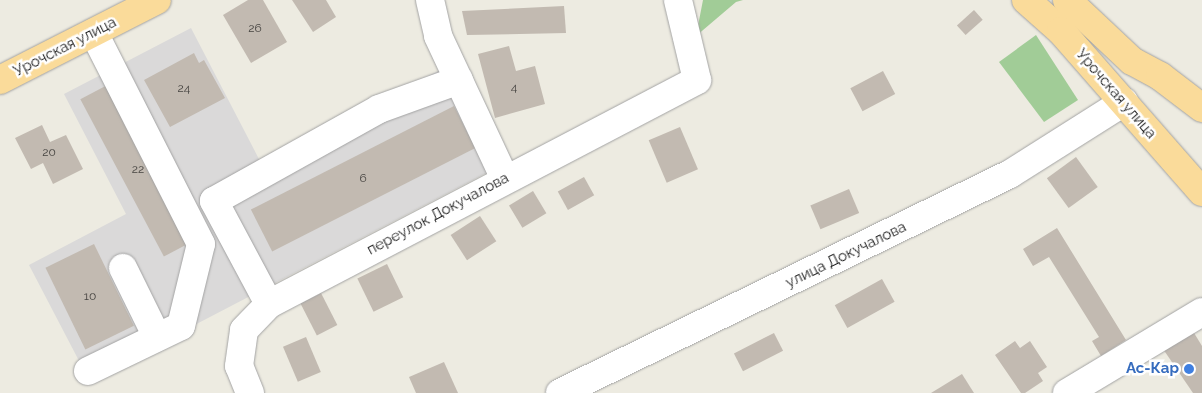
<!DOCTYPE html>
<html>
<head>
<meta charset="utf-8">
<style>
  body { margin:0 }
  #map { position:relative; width:1202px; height:393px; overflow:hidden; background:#edebe1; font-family:Raleway,sans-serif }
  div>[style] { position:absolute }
  .residential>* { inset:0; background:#dad9d9 }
  .forest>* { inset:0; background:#a1cc97 }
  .building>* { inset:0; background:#c2bab1; transform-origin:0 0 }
  .roads { filter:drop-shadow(0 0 1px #a3a3a3) drop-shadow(0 0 1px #a3a3a3) }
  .minor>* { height:28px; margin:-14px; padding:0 14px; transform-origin:14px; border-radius:14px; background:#fff }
  .major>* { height:28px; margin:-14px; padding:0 14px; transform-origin:14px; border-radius:14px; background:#fadb9a }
  .dots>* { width:14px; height:14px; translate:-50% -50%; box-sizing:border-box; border:2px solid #fff; border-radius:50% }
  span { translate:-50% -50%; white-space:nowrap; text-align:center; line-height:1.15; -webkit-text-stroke:5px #fff; paint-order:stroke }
  .number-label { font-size:12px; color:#464441 }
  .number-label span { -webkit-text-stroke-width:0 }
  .street-label { font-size:15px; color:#1c1c1c }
  .shop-label { font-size:15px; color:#366cbe; font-weight:700 }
  .right { translate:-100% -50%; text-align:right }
</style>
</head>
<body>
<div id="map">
  <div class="residential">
    <div style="clip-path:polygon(191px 28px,261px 163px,444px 68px,496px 168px,89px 380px,29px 265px,126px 214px,64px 94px)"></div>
  </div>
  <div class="forest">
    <div style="clip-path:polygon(703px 0,743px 0,736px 2px,696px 36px)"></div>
    <div style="clip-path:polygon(1036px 35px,1078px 100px,1044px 122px,999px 62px)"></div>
  </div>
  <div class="building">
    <div style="clip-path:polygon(248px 0,263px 0,287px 42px,251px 63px,223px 15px)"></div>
    <div style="clip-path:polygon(292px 0,326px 0,336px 17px,313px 32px)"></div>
    <div style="clip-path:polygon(564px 6px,566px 33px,467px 35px,462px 11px)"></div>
    <div style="left:974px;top:10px;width:13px;height:23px;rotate:48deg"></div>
    <div style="clip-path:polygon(509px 46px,516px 71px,535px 66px,545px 104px,495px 118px,478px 54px)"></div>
    <div style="clip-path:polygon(194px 53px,199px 63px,204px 60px,225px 98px,170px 127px,144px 80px)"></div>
    <div style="left:883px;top:71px;width:26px;height:37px;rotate:62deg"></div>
    <div style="left:113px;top:82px;width:178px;height:37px;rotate:62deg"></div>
    <div style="left:454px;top:106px;width:47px;height:228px;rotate:63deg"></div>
    <div style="clip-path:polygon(42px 125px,50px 142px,66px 135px,83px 169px,53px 184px,43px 163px,31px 169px,15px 138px)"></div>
    <div style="left:680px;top:127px;width:46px;height:34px;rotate:67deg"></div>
    <div style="left:1076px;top:157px;width:37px;height:36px;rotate:54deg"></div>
    <div style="left:584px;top:177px;width:21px;height:30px;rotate:61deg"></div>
    <div style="left:849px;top:189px;width:26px;height:42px;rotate:67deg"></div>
    <div style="left:533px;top:191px;width:26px;height:28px;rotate:59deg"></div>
    <div style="left:480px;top:216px;width:30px;height:35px;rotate:57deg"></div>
    <div style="clip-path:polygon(1057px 228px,1126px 340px,1101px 356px,1092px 341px,1099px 337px,1049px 257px,1033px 266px,1023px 249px)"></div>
    <div style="left:94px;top:244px;width:91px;height:54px;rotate:64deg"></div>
    <div style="left:387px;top:264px;width:37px;height:33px;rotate:64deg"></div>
    <div style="left:882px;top:279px;width:26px;height:54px;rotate:61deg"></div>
    <div style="left:321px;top:293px;width:36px;height:23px;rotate:63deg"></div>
    <div style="clip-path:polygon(1191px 328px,1202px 346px,1202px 393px,1193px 393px,1161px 346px)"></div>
    <div style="left:774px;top:333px;width:20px;height:45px;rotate:63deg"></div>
    <div style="left:306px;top:337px;width:38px;height:25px;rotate:67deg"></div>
    <div style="clip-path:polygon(1015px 341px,1020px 348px,1030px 341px,1047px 367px,1038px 373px,1043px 381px,1025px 393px,1021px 393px,995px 355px)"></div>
    <div style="clip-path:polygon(444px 362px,458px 393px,416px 393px,409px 377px)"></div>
    <div style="clip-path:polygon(962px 374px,974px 393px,931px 393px)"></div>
  </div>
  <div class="roads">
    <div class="minor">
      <div style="left:430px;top:0;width:37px;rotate:77deg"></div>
      <div style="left:438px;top:36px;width:158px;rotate:64.9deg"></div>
      <div style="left:123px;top:268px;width:77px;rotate:63.8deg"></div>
      <div style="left:269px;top:304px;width:117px;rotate:-118.1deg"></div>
      <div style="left:214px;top:201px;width:189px;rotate:-29.1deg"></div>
      <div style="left:379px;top:109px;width:85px;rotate:-19.9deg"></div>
      <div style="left:88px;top:371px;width:103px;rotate:-25.8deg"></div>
      <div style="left:181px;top:326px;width:84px;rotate:-76.3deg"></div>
      <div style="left:201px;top:244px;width:237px;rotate:-116.9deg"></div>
      <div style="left:250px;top:393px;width:29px;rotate:-112deg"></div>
      <div style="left:239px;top:366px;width:36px;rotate:-82deg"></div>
      <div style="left:244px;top:330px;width:36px;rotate:-46deg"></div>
      <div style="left:269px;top:304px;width:483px;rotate:-27.6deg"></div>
      <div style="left:697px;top:80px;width:82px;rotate:-103.4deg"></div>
      <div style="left:560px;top:393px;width:500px;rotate:-25.95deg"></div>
      <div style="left:1010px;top:174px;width:135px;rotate:-32.3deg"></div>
      <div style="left:1067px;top:393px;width:157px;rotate:-31deg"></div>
    </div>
    <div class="major">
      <div style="left:1026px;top:0;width:47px;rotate:41.5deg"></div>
      <div style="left:1061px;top:31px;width:214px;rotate:48.8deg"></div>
      <div style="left:1067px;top:0;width:89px;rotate:43.2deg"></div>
      <div style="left:1132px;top:61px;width:32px;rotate:28deg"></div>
      <div style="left:1160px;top:76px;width:53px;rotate:37.3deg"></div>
      <div style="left:0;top:80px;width:176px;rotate:-27deg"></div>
    </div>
  </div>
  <div class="dots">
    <div style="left:1189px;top:369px;background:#3f7fe0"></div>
  </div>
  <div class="number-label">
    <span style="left:255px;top:29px">26</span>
    <span style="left:514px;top:88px">4</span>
    <span style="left:184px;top:89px">24</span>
    <span style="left:49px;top:153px">20</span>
    <span style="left:138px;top:170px">22</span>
    <span style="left:363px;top:179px">6</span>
    <span style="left:90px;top:297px">10</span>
  </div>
  <div class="street-label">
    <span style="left:65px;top:47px;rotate:-27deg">Урочская улица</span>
    <span style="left:1116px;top:94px;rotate:49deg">Урочская улица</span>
    <span style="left:438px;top:214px;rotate:-28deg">переулок Докучалова</span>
    <span style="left:846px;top:255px;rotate:-26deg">улица Докучалова</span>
  </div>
  <div class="shop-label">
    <span class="right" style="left:1179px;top:369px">Ас-Кар</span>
  </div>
</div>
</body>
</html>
